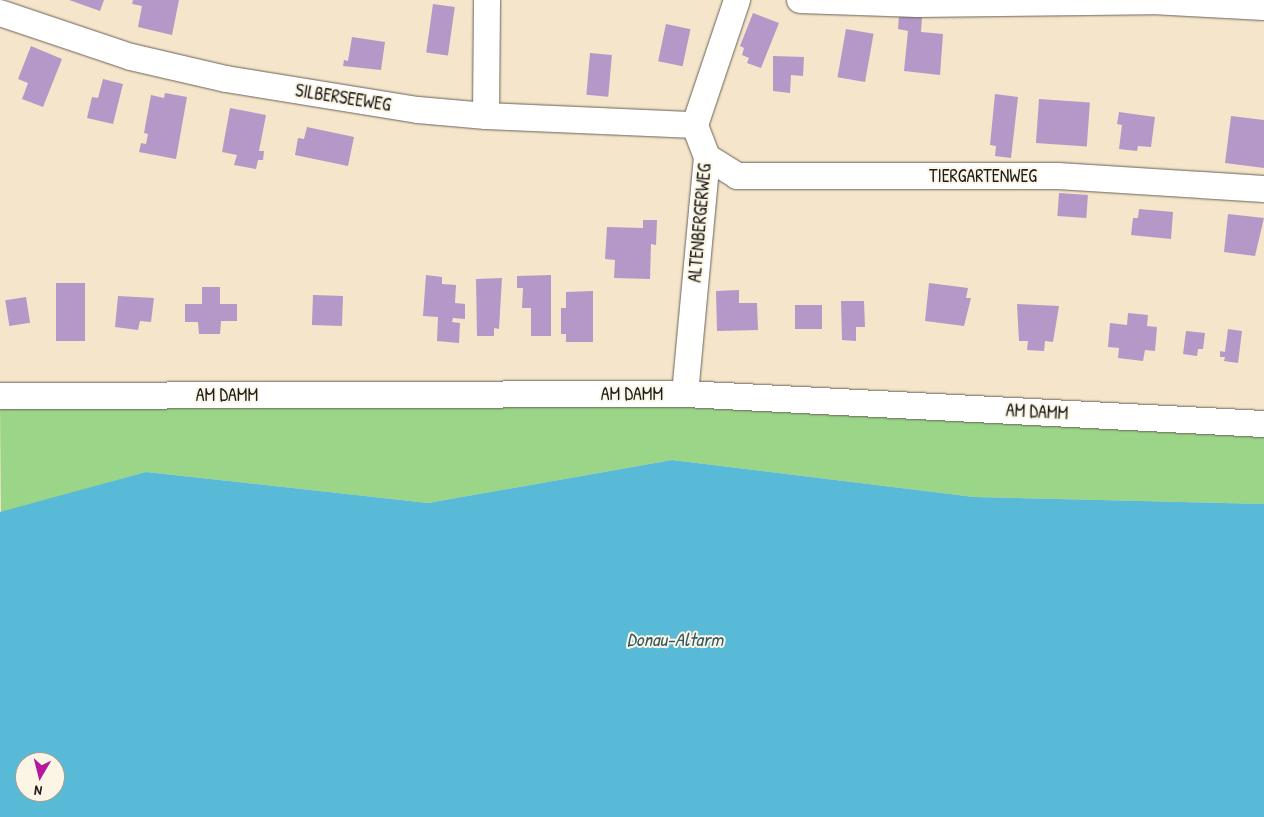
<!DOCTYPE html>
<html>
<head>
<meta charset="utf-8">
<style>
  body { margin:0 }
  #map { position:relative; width:1264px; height:817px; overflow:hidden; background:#f5e5ca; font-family:"Patrick Hand",sans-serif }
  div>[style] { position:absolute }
  .green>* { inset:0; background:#9ad588 }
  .water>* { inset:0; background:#58bad6 }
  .building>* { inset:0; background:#b598c7; transform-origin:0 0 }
  .roads { filter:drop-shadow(0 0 1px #686259) drop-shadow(0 0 1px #686259) }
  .minor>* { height:26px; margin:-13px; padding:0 13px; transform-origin:13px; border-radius:13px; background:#fff }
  span { translate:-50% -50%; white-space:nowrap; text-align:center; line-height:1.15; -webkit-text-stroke:4px #fcf5e5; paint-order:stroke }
  .street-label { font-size:18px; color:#1c1c1c }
  .water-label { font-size:19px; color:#345b66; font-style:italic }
  .north { position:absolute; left:15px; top:752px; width:50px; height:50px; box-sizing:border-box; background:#fcf5e5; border:1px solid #a29e95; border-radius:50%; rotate:188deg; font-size:14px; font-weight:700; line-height:20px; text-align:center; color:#1c1c1c }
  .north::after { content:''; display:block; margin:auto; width:18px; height:22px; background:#b5179e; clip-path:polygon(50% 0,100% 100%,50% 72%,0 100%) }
</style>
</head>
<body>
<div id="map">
  <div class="green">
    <div style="clip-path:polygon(0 401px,682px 405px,1264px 432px,1264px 504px,974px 497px,672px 460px,428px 503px,146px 472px,1px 513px)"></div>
  </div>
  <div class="water">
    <div style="clip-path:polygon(evenodd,672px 460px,974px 497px,1264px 504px,1264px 817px,0 817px,0 512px,146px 472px,428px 503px,672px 460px,25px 762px,55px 762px,55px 792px,25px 792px,25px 762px)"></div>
  </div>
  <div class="building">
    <div style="clip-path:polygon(69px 0,104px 0,100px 11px)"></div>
    <div style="clip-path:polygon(133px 0,179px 0,172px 35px,138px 27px,142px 6px,132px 4px)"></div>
    <div style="left:433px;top:4px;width:22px;height:49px;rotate:8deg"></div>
    <div style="clip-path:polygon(753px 13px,779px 23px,761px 68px,747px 63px,749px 58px,742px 55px,744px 48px,740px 46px)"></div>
    <div style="clip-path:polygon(899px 15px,922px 17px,921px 32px,943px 34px,940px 75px,904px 71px,908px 31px,898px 29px)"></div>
    <div style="left:666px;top:24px;width:25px;height:38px;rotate:12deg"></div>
    <div style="left:846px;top:29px;width:28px;height:49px;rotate:10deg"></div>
    <div style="clip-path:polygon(352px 37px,385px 42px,381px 70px,343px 66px,344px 60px,348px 61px)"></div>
    <div style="clip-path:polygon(31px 46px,62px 59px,43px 107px,22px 99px,28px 83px,18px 79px)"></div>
    <div style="left:590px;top:53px;width:22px;height:42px;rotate:5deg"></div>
    <div style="clip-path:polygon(773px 56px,804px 57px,803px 76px,791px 75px,790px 93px,773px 91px)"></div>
    <div style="clip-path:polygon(103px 79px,123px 84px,113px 124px,87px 118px,92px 97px,98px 98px)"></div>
    <div style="clip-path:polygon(165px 93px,187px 97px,176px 159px,139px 152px,141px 143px,146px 144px,148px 134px,144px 133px,151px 95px,164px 98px)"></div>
    <div style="clip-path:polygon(995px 94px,1018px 97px,1011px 158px,995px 156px,996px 146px,990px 145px)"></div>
    <div style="left:1039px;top:99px;width:51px;height:44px;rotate:4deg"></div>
    <div style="clip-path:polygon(230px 108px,266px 115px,259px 151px,264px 151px,263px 160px,258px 160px,256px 169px,234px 165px,237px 155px,222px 152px)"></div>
    <div style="clip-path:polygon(1119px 112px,1155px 117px,1151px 147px,1138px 146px,1137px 151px,1119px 149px,1122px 125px,1117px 124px)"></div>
    <div style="clip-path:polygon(1231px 116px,1264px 120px,1264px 168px,1225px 163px)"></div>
    <div style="clip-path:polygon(307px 127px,354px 137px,348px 166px,295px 155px,298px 138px,304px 139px)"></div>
    <div style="left:1059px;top:193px;width:29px;height:23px;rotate:4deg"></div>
    <div style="clip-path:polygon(1139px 209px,1173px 212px,1171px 239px,1131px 235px,1133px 218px,1138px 218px)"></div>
    <div style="clip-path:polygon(1228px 214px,1264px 218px,1255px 256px,1224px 252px)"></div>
    <div style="clip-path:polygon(643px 220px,657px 220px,656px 245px,651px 244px,650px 279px,614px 278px,615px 260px,605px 259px,607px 227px,643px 228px)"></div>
    <div style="clip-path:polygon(426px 275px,442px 277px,442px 284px,456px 285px,455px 303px,465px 304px,465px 319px,453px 318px,452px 322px,460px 323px,459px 343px,437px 341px,438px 317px,423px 316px)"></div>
    <div style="clip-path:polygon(551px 275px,551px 336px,531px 336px,531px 308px,522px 308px,523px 288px,517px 288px,517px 276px)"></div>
    <div style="clip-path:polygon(502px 278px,499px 329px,494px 328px,494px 336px,477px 336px,476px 279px)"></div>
    <div style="left:56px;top:283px;width:29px;height:58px"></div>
    <div style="clip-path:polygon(929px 283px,968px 288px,966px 298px,971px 298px,964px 326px,925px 321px)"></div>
    <div style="clip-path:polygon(202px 287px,220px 287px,220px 304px,237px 304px,237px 321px,221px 321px,220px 334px,199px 334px,198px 322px,185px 322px,185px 304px,202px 304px)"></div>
    <div style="clip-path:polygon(739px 290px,739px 303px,757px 303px,758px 330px,717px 331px,716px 291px)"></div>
    <div style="clip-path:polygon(593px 291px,593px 342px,566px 342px,566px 334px,561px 334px,561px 308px,566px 308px,566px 292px)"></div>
    <div style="left:313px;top:295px;width:30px;height:30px;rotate:2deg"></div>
    <div style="clip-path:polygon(118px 296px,154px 298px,151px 322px,140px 321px,138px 330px,115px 327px)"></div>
    <div style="left:26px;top:297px;width:26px;height:21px;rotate:81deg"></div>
    <div style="clip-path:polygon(841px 301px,864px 301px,865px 327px,856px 327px,856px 341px,842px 340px)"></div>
    <div style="clip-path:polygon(1017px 304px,1059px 306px,1053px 342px,1045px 341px,1044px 351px,1027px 350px,1028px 341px,1019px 341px)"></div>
    <div style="left:795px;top:305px;width:27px;height:24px"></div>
    <div style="clip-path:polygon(1128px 313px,1148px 315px,1147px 326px,1157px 327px,1155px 351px,1145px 350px,1143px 361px,1118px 358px,1119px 348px,1108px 347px,1110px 323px,1127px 325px)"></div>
    <div style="clip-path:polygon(1228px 329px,1242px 331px,1238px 363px,1224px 361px,1225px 357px,1220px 357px,1220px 351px,1225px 352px)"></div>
    <div style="clip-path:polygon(1186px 331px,1205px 333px,1203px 349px,1198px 349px,1197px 356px,1183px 354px)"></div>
  </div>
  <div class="roads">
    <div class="minor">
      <div style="left:800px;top:0;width:117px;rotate:2deg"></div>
      <div style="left:917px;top:4px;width:235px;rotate:-0.7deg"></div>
      <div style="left:1152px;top:1px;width:112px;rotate:3.1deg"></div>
      <div style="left:0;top:13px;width:138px;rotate:18.6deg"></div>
      <div style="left:131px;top:57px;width:98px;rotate:13deg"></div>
      <div style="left:226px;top:79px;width:194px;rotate:9.2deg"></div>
      <div style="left:418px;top:110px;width:68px;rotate:5deg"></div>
      <div style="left:486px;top:116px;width:209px;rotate:2.5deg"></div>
      <div style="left:486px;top:116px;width:116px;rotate:-89.5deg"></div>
      <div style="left:707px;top:157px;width:36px;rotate:32deg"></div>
      <div style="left:737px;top:176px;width:321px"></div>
      <div style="left:1058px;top:176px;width:206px;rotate:3.6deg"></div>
      <div style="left:685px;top:394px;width:238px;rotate:-84.7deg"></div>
      <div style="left:707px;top:157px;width:34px;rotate:-111deg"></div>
      <div style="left:695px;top:125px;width:132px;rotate:-71.4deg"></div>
      <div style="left:0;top:396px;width:685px;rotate:-0.17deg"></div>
      <div style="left:685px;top:394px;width:580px;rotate:2.97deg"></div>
    </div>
  </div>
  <div class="street-label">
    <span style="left:343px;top:98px;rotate:9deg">SILBERSEEWEG</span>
    <span style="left:983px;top:176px">TIERGARTENWEG</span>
    <span style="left:700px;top:223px;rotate:-85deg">ALTENBERGERWEG</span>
    <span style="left:632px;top:394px">AM DAMM</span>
    <span style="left:227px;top:395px">AM DAMM</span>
    <span style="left:1037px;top:412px;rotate:3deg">AM DAMM</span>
  </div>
  <div class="water-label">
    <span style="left:675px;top:640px">Donau-Altarm</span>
  </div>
  <div class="north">N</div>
</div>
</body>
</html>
